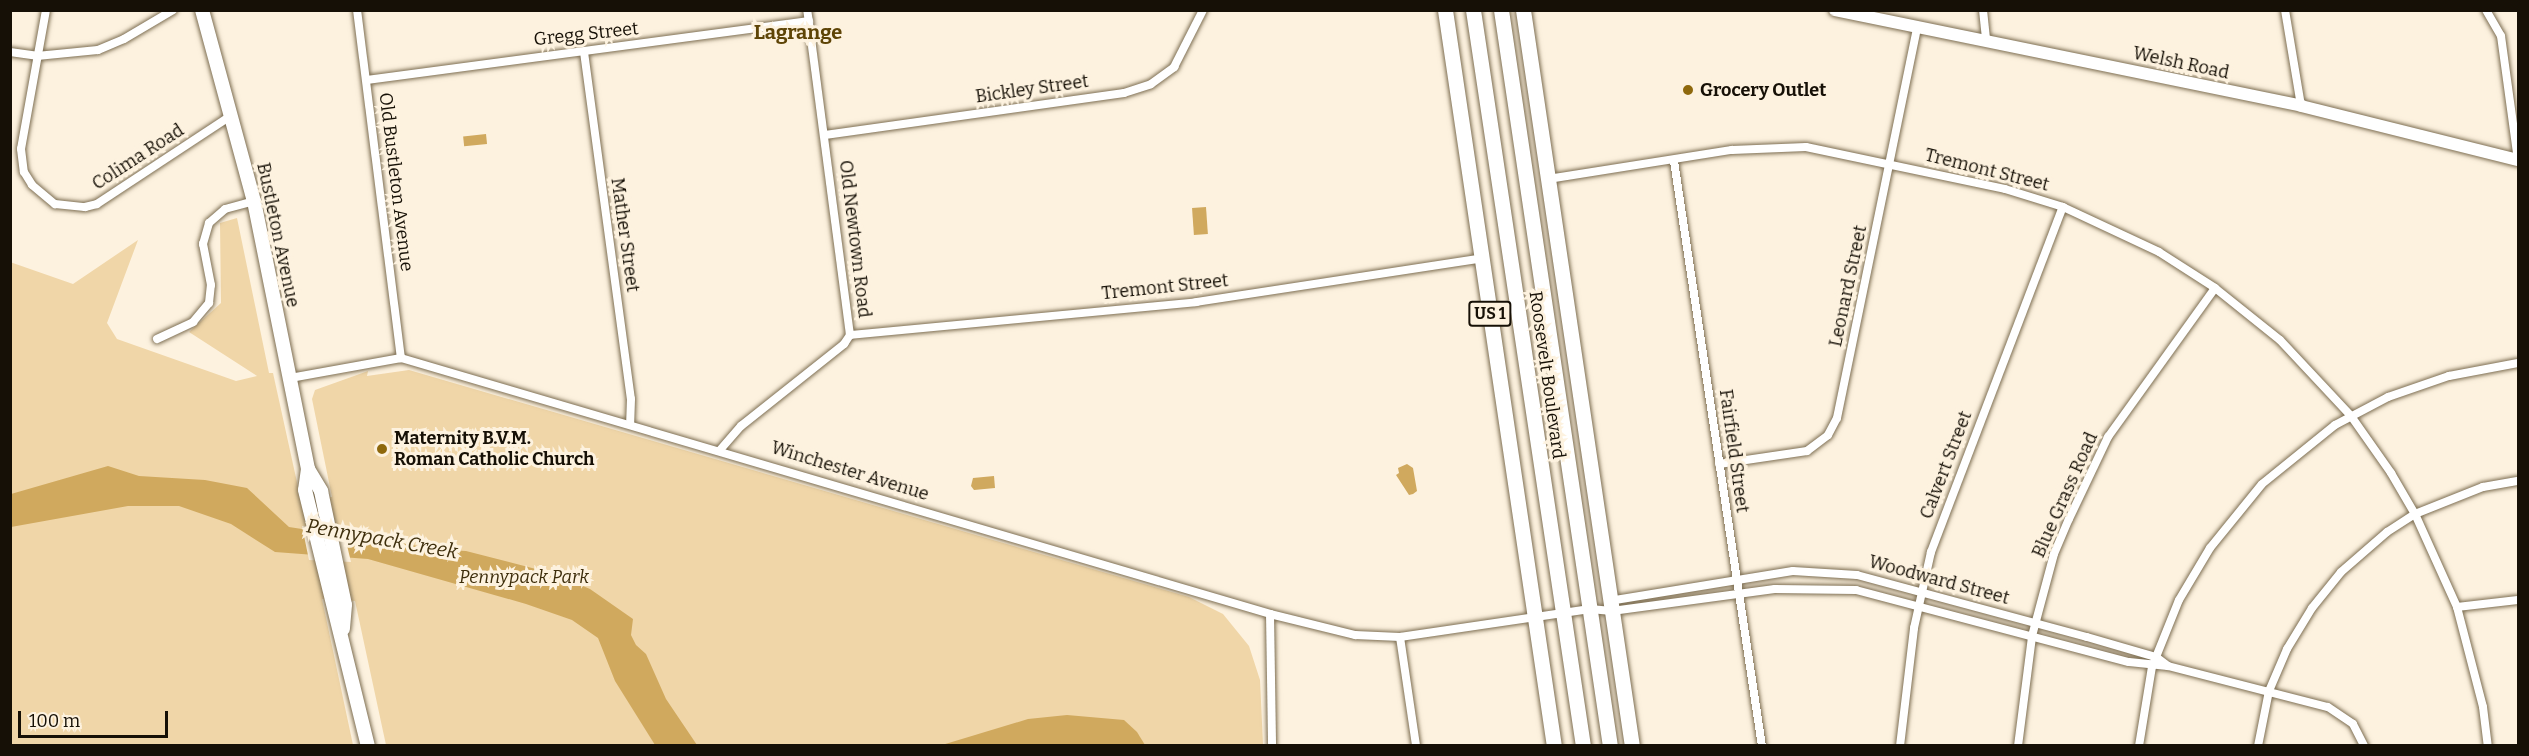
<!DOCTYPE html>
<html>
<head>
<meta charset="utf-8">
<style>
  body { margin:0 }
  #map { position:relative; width:2529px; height:756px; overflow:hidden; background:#fdf2df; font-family:Bitter,serif }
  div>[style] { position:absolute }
  .green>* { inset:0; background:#f0d6a8 }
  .water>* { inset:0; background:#d0a95e; transform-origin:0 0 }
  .pier>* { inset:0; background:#fdf2df }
  .roads { filter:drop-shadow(0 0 2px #7d6e52) drop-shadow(0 0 2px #7d6e52) }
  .street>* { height:8px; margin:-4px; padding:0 4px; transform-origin:4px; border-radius:4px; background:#fff }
  .secondary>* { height:12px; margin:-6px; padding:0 6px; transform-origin:6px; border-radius:6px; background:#fff }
  .primary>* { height:14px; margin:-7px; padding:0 7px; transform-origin:7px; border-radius:7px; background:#fff }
  .highway>* { height:15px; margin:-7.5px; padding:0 7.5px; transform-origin:7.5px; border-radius:7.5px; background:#fff }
  .dots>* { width:16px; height:16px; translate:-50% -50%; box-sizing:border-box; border:3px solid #fdf2df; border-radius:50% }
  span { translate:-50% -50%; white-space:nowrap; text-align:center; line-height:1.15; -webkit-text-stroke:6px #fdf2df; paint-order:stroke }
  .shield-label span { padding:2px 4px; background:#fdf2df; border:2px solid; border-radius:4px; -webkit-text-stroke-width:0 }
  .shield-label { font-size:16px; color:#161006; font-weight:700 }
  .street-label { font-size:18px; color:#161006 }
  .poi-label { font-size:18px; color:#161006; font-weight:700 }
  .left { translate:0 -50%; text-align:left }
  .park-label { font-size:18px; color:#3d2d0b; font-style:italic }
  .neighbourhood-label { font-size:20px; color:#5e4406; font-weight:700 }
  .water-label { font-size:20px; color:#3d2d0b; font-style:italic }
  .frame { position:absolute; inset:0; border:12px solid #161006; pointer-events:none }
  .scale { position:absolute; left:18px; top:711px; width:150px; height:27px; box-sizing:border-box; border:3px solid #161006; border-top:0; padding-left:8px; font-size:18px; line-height:21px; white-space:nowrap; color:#161006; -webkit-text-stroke:4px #fdf2df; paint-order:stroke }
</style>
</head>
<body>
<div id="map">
  <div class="green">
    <div style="clip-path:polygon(237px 218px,269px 373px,273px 373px,300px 496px,332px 497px,312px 399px,315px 390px,368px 371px,367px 376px,409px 370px,1189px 597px,1223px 614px,1249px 646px,1260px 680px,1263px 745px,386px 745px,355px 601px,322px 599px,353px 745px,11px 745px,10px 262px,73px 284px,138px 240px,107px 323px,117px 339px,236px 381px,257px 376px,189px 332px,221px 303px,220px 223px)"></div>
  </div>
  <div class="water">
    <div style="left:486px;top:134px;width:10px;height:23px;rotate:84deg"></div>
    <div style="left:1206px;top:207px;width:27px;height:14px;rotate:86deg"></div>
    <div style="clip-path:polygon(1407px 464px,1413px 468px,1417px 491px,1413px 494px,1409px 495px,1396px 475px,1399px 473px,1398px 468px)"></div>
    <div style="clip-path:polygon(108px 466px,139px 476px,205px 480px,247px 488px,289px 527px,347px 536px,367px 533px,428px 549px,466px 551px,555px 574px,590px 589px,633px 619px,631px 635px,636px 645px,646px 654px,666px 699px,697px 745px,655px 745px,615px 681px,598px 638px,572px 620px,526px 604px,368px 559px,275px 552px,231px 524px,179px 506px,128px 506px,11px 527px,11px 494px)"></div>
    <div style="clip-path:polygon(994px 476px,995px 488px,974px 490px,971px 486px,973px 478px)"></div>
    <div style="clip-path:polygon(1067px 715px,1124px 720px,1137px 732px,1145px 745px,942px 745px,1028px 719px)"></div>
  </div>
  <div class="pier">
    <div style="clip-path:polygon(302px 526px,344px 533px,351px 562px,309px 560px)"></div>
  </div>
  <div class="roads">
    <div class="street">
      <div style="left:46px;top:10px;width:141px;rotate:100.2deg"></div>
      <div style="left:21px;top:149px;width:23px;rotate:83deg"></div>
      <div style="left:24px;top:172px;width:15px;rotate:58deg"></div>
      <div style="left:32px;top:185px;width:30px;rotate:40deg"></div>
      <div style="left:55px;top:204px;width:30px;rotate:6deg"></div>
      <div style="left:85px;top:207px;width:12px;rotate:-14deg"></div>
      <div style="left:97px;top:204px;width:162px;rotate:-33.4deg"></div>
      <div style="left:357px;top:10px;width:351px;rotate:82.8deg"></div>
      <div style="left:1983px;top:10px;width:31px;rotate:84deg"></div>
      <div style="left:2285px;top:10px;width:97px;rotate:80.5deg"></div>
      <div style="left:2486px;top:10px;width:30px;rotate:60deg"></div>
      <div style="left:2501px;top:36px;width:125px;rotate:82.2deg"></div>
      <div style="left:10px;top:52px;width:27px;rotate:8deg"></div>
      <div style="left:37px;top:56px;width:61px;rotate:-5.6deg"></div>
      <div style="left:98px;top:50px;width:28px;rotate:-23deg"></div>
      <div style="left:124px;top:39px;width:57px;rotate:-30.6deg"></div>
      <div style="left:584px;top:52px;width:350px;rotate:82.3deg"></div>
      <div style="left:631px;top:399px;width:24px;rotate:92deg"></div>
      <div style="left:367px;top:80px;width:446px;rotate:-7.6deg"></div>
      <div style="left:825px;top:135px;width:302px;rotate:-8deg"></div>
      <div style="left:1124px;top:93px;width:28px;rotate:-18deg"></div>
      <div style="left:1151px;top:84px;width:29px;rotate:-36deg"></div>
      <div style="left:1174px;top:67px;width:64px;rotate:-63deg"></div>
      <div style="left:1674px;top:161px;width:592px;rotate:81.45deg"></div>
      <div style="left:1548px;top:179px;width:186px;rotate:-9deg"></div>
      <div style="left:1732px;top:150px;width:74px;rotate:-2.3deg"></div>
      <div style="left:1806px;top:147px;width:203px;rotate:11.9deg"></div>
      <div style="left:2005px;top:189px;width:61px;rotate:17.2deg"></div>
      <div style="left:2063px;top:207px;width:106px;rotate:25.1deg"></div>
      <div style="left:2159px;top:252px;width:67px;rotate:32.7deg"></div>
      <div style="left:2215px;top:288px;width:83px;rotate:38.7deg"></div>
      <div style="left:2280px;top:340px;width:104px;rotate:46.9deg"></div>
      <div style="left:2351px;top:416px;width:70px;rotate:54.9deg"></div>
      <div style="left:2391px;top:473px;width:48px;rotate:59.7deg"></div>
      <div style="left:2415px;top:514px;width:102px;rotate:65.7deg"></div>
      <div style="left:2457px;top:607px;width:103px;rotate:75.4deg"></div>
      <div style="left:2483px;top:707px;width:39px;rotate:83deg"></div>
      <div style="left:850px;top:335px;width:348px;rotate:-5.4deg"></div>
      <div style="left:1196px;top:302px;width:289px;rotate:-8.7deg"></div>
      <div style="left:157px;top:339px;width:40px;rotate:-25deg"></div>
      <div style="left:193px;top:322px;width:25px;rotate:-50deg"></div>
      <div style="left:209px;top:303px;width:18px;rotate:-84deg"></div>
      <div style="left:211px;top:285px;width:42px;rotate:-101deg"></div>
      <div style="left:203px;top:244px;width:22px;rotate:-74deg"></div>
      <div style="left:209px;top:223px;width:21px;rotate:-41deg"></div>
      <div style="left:225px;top:209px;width:30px;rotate:-15deg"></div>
      <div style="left:290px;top:378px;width:113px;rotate:-10.2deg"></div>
      <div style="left:401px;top:358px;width:906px;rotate:16.41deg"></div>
      <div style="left:1270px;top:614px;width:88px;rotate:13.9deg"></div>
      <div style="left:1355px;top:635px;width:45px;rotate:2.5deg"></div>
      <div style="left:1400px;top:637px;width:192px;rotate:-8.4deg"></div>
      <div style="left:1590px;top:609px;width:22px;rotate:5deg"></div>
      <div style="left:1612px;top:611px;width:164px;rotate:-7.7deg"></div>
      <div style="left:1775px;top:589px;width:81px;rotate:0.7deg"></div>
      <div style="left:1856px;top:590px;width:282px;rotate:14.8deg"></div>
      <div style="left:2129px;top:662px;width:39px;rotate:6deg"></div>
      <div style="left:2168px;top:666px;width:165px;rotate:14.4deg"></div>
      <div style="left:2328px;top:707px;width:30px;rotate:34deg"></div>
      <div style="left:2353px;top:724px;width:25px;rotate:63deg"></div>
      <div style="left:720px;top:450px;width:32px;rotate:-49deg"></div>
      <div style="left:741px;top:426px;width:132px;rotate:-38.5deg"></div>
      <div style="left:844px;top:344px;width:11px;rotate:-56deg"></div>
      <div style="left:850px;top:335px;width:328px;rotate:-97.5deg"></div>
      <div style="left:1719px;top:464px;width:89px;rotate:-8.4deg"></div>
      <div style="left:1807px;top:451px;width:26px;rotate:-37deg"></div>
      <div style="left:1828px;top:435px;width:19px;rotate:-62deg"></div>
      <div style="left:1837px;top:418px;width:398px;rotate:-78.4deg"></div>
      <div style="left:1609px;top:601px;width:186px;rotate:-9.3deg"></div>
      <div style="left:1793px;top:571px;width:64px;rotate:3.6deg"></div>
      <div style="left:1857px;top:575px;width:238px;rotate:15.1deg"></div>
      <div style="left:2087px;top:637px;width:72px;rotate:16.2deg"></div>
      <div style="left:2156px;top:657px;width:15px;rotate:37deg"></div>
      <div style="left:2457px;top:607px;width:61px;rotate:-6.5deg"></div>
      <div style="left:1270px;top:614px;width:132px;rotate:89.1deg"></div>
      <div style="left:1400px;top:637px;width:110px;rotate:81.6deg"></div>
      <div style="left:1900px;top:746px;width:119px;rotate:-83.2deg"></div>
      <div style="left:1914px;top:628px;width:78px;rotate:-77.4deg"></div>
      <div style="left:1931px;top:552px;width:369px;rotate:-69.1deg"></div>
      <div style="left:2018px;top:746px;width:111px;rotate:-82.7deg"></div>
      <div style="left:2032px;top:636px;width:85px;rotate:-75deg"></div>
      <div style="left:2054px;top:554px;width:38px;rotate:-67deg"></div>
      <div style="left:2069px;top:519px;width:91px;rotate:-64.6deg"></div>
      <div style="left:2108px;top:437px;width:183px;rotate:-54.3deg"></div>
      <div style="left:2139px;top:746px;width:80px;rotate:-80.7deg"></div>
      <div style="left:2152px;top:667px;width:72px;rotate:-68.1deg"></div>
      <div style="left:2179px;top:600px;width:61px;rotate:-59.2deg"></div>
      <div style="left:2210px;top:548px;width:82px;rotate:-50.9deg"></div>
      <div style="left:2262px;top:484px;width:94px;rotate:-38.9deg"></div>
      <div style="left:2335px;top:425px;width:60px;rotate:-27.8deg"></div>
      <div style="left:2388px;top:397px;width:65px;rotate:-19deg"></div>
      <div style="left:2449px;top:376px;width:70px;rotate:-10.7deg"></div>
      <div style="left:2258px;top:746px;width:56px;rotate:-78.7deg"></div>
      <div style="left:2269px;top:691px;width:46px;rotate:-66.8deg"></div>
      <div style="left:2287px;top:649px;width:48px;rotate:-58.6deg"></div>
      <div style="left:2312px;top:608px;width:46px;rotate:-51.1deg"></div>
      <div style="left:2341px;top:572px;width:61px;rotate:-41deg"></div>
      <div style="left:2387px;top:532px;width:33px;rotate:-33deg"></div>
      <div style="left:2415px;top:514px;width:73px;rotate:-21.7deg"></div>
      <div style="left:2483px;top:487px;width:36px;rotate:-10deg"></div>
    </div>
    <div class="secondary">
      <div style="left:1835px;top:10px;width:476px;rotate:11.6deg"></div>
      <div style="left:2301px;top:106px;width:224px;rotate:14deg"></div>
    </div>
    <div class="primary">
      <div style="left:202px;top:10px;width:198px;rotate:74.8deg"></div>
      <div style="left:254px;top:201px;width:273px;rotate:78.6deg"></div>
      <div style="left:308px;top:469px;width:21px;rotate:98deg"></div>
      <div style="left:305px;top:490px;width:264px;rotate:76.2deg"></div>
      <div style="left:308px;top:469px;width:26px;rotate:59deg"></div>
      <div style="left:321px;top:491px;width:116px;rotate:78.1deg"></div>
      <div style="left:345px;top:605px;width:24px;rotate:95deg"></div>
    </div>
    <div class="highway">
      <div style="left:1445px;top:10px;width:744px;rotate:81.58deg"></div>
      <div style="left:1473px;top:10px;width:744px;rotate:81.5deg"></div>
      <div style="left:1501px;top:10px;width:744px;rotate:81.58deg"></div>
      <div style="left:1523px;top:10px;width:744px;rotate:81.58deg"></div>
    </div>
  </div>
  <div class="dots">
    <div style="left:1688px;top:90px;background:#8e680c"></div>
    <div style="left:382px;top:449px;background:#8e680c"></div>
  </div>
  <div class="shield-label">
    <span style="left:1490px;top:314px">US 1</span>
  </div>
  <div class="street-label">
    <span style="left:586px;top:34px;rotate:-6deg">Gregg Street</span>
    <span style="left:2181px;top:63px;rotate:12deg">Welsh Road</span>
    <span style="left:1032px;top:89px;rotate:-8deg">Bickley Street</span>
    <span style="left:138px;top:157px;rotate:-33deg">Colima Road</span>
    <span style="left:1987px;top:170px;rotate:14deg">Tremont Street</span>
    <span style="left:396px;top:182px;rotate:83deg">Old Bustleton Avenue</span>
    <span style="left:278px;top:235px;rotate:78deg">Bustleton Avenue</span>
    <span style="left:625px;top:235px;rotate:82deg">Mather Street</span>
    <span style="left:855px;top:239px;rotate:83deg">Old Newtown Road</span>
    <span style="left:1848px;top:286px;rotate:-78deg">Leonard Street</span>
    <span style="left:1165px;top:287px;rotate:-6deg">Tremont Street</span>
    <span style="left:1547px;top:375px;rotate:82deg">Roosevelt Boulevard</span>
    <span style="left:1734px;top:451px;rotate:82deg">Fairfield Street</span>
    <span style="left:1946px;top:465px;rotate:-69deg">Calvert Street</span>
    <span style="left:850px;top:471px;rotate:17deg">Winchester Avenue</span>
    <span style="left:2065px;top:495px;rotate:-66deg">Blue Grass Road</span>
    <span style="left:1939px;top:580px;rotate:15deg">Woodward Street</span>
  </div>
  <div class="poi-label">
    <span class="left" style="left:1700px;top:90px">Grocery Outlet</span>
    <span class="left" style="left:394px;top:449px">Maternity B.V.M.<br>Roman Catholic Church</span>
  </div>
  <div class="park-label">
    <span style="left:524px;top:577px">Pennypack Park</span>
  </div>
  <div class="neighbourhood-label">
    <span style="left:798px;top:32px">Lagrange</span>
  </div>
  <div class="water-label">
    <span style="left:382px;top:539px;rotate:10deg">Pennypack Creek</span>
  </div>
  <div class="frame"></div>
  <div class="scale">100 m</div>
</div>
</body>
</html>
